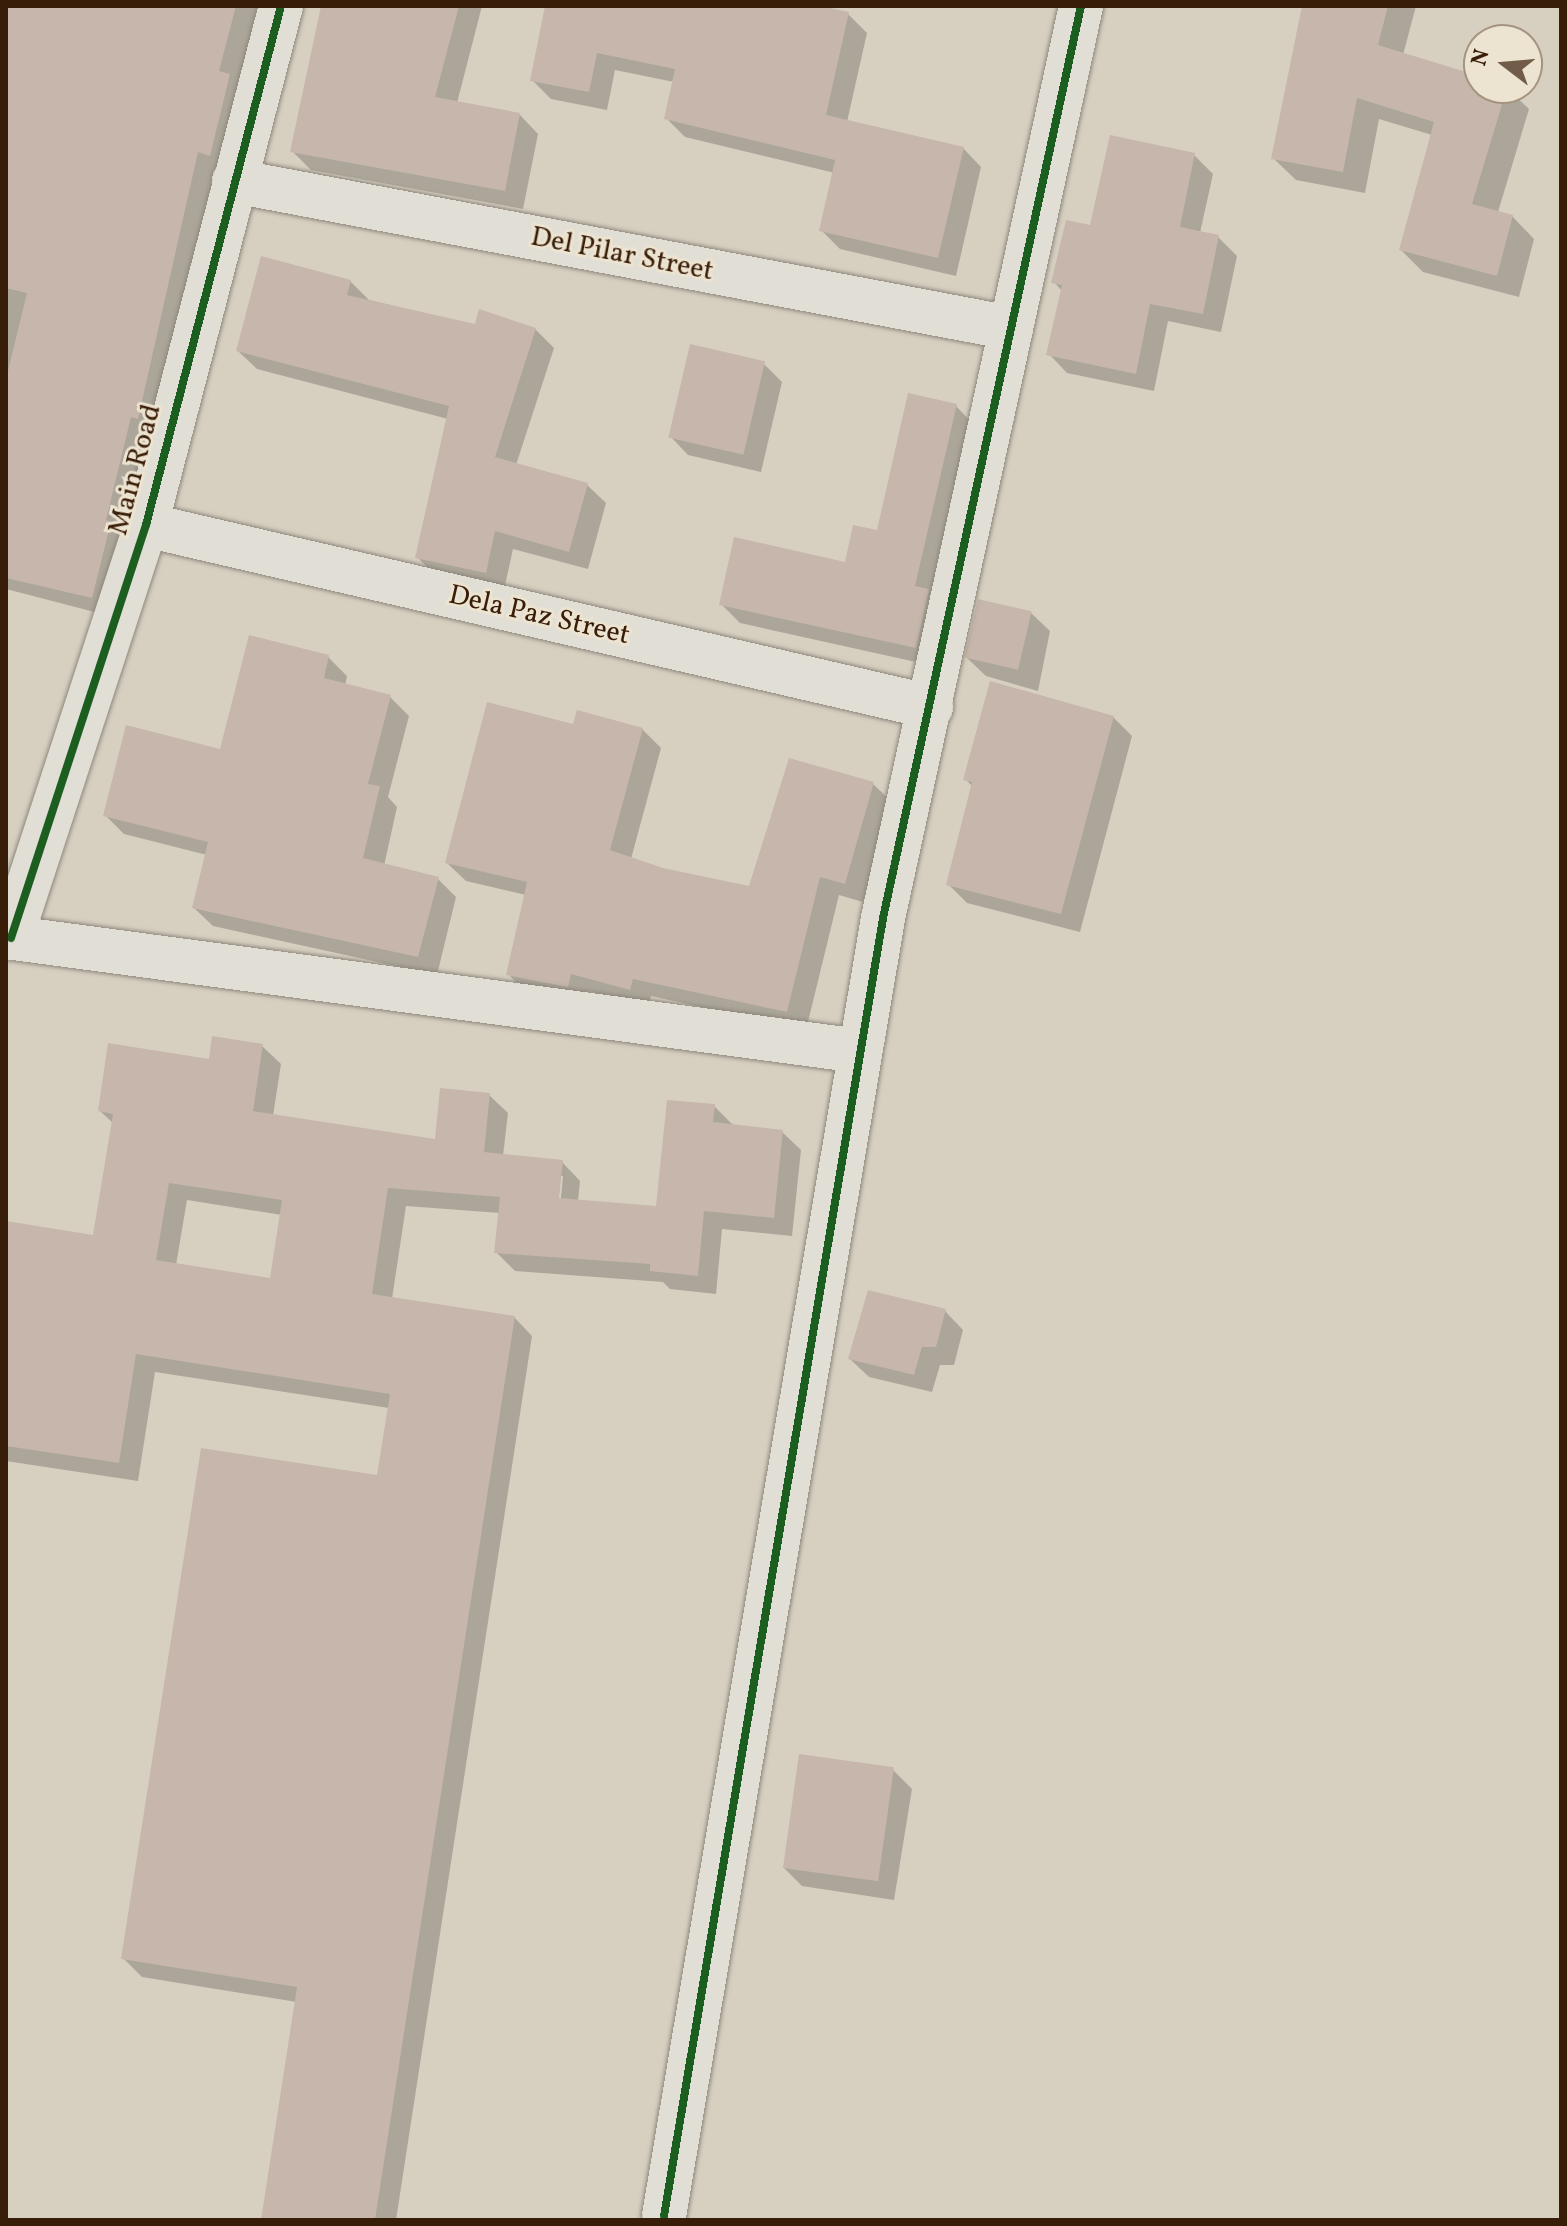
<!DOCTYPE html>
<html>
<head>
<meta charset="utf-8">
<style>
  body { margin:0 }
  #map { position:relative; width:1567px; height:2226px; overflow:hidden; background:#d7d0c1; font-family:Vollkorn,serif }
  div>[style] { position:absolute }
  .shadow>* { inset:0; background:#0003 }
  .building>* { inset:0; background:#c6b6ab; transform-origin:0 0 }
  .roads { filter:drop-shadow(0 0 2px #8e877c) drop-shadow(0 0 2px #8e877c) }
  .minor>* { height:44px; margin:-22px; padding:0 22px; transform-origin:22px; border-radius:22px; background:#e1ded5 }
  .cycleway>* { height:8px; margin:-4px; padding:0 4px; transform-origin:4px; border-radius:4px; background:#1b5e20 }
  span { translate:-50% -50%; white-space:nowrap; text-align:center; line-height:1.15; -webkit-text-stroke:6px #ece3d0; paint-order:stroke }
  .street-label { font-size:28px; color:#381d08 }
  .frame { position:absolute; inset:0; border:8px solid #381d08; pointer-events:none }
  .north { position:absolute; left:1463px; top:24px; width:80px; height:80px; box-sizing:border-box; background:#ece3d0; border:2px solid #a49480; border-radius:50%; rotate:286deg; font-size:22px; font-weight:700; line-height:32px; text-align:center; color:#381d08 }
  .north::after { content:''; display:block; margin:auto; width:28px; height:36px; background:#705c49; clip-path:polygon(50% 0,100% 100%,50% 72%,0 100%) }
</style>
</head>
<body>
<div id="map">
  <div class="shadow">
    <div style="clip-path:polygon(6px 6px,258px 6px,110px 616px,6px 589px)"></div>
    <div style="clip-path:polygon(322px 6px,482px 6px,457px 103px,520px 115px,538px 134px,523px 209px,311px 170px,293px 152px)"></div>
    <div style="clip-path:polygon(547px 6px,812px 6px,848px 14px,867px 33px,847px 122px,963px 148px,981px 167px,956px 276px,840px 249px,822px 231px,835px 173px,685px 137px,666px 118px,674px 82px,615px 70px,607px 110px,551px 99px,532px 80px)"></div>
    <div style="clip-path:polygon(1304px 6px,1416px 6px,1403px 55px,1479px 79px,1479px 88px,1507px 88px,1529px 109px,1498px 212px,1512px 216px,1534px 239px,1519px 297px,1423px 272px,1401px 250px,1432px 135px,1379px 119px,1365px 193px,1296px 180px,1273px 158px)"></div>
    <div style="clip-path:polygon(1194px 155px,1213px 174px,1200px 233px,1218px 237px,1237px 256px,1221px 332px,1168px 321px,1154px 391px,1067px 373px,1049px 354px,1062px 291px,1054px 282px,1091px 228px)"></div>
    <div style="clip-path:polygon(350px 281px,369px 300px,476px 326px,535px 329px,554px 348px,516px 465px,587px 485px,606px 503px,588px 569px,513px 549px,504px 590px,436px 576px,418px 558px,448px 419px,257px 369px,238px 351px)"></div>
    <div style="clip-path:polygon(764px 364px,782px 382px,761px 472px,688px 455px,670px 436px)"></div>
    <div style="clip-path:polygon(956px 406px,974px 425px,934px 666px,740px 623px,721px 604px,846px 565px,878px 532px)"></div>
    <div style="clip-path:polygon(1031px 613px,1050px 631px,1038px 691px,986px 676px,967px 658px)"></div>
    <div style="clip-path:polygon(328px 657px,347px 676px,345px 686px,390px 697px,409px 716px,388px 797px,397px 807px,384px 866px,438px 879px,456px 897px,437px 975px,213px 926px,194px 908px,207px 855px,124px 834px,106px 816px,222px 751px)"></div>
    <div style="clip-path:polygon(1113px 717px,1132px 736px,1080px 932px,967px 903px,948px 884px,973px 787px,965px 779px)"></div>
    <div style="clip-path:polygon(575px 727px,642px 729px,661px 748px,631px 859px,662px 870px,750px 888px,873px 784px,892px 802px,863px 902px,839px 895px,806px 1030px,651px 996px,648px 1007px,589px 991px,586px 1004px,527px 993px,508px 974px,526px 895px,466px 881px,447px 863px)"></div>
    <div style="clip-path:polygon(evenodd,262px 1046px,281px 1064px,273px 1116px,437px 1141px,489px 1095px,508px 1113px,503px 1156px,562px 1162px,580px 1181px,578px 1201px,658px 1208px,714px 1106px,733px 1125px,782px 1132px,801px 1150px,792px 1236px,722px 1229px,716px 1294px,670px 1289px,663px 1282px,515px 1271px,496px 1252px,500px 1213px,406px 1206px,392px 1299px,514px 1317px,532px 1336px,396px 2220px,263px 2220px,297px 2002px,142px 1977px,124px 1959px,379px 1477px,389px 1408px,155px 1372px,138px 1481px,6px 1461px,6px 1223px,95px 1237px,114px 1124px,100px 1111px,210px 1062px,262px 1046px,559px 1176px,563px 1176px,560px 1208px,556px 1207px,559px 1176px,262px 1046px,187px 1200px,282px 1215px,272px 1280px,176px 1265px,187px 1200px)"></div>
    <div style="clip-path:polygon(945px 1311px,963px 1330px,954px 1365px,940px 1365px,932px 1392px,869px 1377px,850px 1359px)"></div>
    <div style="clip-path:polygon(893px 1770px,912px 1789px,894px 1900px,802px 1886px,783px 1867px)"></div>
  </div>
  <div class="building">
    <div style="clip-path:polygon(6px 6px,236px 6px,219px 71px,230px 74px,210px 156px,198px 152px,138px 419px,131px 417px,106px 520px,111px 522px,92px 598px,6px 578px,6px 379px,27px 293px,6px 288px)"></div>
    <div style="clip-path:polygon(321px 6px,459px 6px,435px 97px,520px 113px,505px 191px,290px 152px)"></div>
    <div style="clip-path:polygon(545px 6px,821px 6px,849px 12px,826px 115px,964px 147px,938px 258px,819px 231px,835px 160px,664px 119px,675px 69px,597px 53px,589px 92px,530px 81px)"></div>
    <div style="clip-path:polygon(1302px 6px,1388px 6px,1378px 45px,1479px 76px,1479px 88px,1507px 88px,1472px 204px,1513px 215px,1497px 276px,1399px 250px,1434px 122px,1357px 98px,1343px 172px,1271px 159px)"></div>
    <div style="clip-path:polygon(1110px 135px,1195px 153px,1180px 227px,1219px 235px,1203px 314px,1150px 304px,1136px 374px,1046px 355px,1062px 285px,1051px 283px,1066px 220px,1090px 225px)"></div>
    <div style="clip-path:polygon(261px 256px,351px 280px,347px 295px,475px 324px,479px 309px,536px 328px,495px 457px,588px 483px,569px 552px,495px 531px,486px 573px,415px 558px,449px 406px,236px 351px)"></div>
    <div style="left:690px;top:344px;width:77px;height:96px;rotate:13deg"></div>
    <div style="clip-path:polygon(908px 393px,957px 404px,915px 586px,929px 589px,916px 648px,719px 605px,734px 537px,845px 562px,853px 525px,877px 530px)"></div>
    <div style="left:978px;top:599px;width:55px;height:60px;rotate:13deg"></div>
    <div style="clip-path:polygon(249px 635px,329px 655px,324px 678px,391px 695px,368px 784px,380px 786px,363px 858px,439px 877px,418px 957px,192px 908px,208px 842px,103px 816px,126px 725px,220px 749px)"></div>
    <div style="clip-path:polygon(990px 681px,1114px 716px,1061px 914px,946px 885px,972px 782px,963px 780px)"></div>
    <div style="clip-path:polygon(487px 702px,573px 724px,577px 710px,643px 728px,610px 850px,663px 868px,749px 886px,789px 758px,874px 782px,845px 884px,820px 877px,787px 1012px,633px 979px,630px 990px,571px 974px,568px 987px,506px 975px,527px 882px,445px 863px)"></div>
    <div style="clip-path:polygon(evenodd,212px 1036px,263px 1044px,253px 1111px,435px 1139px,440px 1088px,490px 1093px,484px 1152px,563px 1160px,559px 1198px,656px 1206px,667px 1100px,715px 1104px,713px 1122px,783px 1130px,774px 1218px,704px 1211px,698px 1276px,650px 1271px,650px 1264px,494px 1253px,500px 1197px,388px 1188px,372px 1294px,515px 1316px,375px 2220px,261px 2220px,297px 1987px,121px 1959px,201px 1448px,377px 1475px,390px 1394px,136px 1354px,119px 1463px,6px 1446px,6px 1221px,93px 1235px,113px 1114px,98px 1111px,108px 1043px,209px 1059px,212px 1036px,169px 1183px,282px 1200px,270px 1278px,156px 1260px,169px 1183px)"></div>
    <div style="clip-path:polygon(868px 1290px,946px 1309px,936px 1347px,922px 1347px,914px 1375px,848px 1359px)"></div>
    <div style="left:799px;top:1754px;width:96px;height:115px;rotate:8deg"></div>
  </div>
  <div class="roads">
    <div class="minor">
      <div style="left:234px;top:181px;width:791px;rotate:10.71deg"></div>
      <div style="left:146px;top:525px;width:806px;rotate:13.05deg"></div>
      <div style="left:6px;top:937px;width:861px;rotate:7.61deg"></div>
      <div style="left:11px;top:938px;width:435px;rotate:-71.9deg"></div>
      <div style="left:146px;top:525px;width:536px;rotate:-75.42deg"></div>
      <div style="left:664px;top:2216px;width:1316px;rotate:-80.42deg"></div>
      <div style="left:883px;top:918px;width:933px;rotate:-77.75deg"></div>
    </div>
  </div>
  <div class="cycleway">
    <div style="left:11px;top:938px;width:435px;rotate:-71.9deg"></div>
    <div style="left:146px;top:525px;width:536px;rotate:-75.42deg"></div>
    <div style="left:664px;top:2216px;width:1316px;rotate:-80.42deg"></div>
    <div style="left:883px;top:918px;width:933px;rotate:-77.75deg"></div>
  </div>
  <div class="street-label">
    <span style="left:622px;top:255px;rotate:11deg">Del Pilar Street</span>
    <span style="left:136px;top:470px;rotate:-75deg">Main Road</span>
    <span style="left:539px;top:616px;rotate:13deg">Dela Paz Street</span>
  </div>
  <div class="frame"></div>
  <div class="north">N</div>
</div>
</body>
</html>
